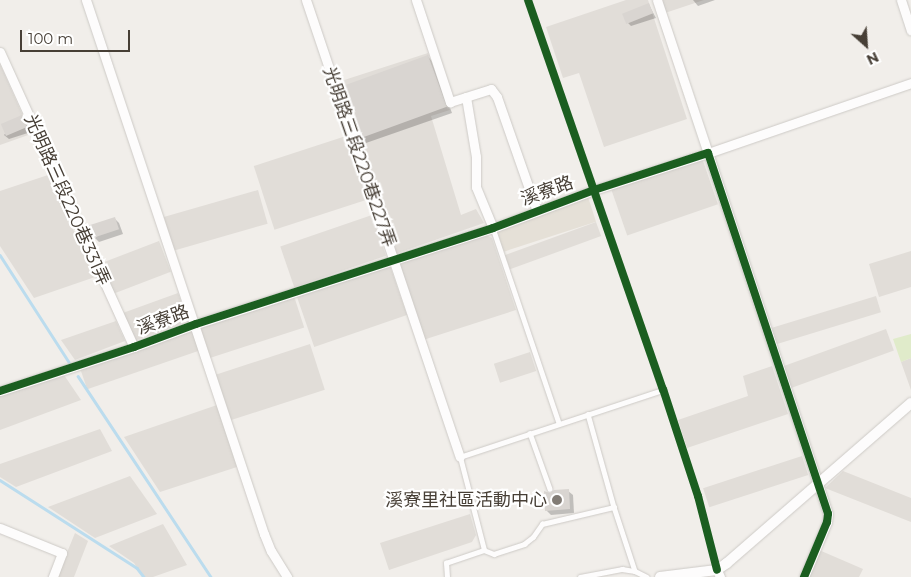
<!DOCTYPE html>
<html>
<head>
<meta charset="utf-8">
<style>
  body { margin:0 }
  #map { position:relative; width:911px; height:577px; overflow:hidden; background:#f1eeea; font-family:Montserrat,"Noto Sans TC",sans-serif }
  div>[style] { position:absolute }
  .residential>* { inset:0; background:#e5e0d7; transform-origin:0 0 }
  .industrial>* { inset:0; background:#e1ddd8; transform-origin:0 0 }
  .green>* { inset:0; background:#e0ebca }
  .shadow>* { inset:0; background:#0003 }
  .stream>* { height:2.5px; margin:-1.25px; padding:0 1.25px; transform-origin:1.25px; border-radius:1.25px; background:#bbdcee }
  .building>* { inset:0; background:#d9d5d1; transform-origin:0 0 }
  .roads { filter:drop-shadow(0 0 1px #cdcac6) drop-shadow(0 0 1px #cdcac6) }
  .service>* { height:4.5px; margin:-2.25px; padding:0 2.25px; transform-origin:2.25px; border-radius:2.25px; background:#fdfcfc }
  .minor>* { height:9px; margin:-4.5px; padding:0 4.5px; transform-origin:4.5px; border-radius:4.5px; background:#fdfcfc }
  .tertiary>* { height:10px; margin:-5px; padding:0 5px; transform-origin:5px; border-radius:5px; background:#fdfcfc }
  .cycleway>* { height:8px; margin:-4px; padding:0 4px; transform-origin:4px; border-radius:4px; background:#1b5e20 }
  .dots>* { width:14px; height:14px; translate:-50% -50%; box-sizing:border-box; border:2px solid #fff; border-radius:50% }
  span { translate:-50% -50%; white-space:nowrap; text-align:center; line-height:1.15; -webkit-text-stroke:4.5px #fff; paint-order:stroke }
  .street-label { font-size:18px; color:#473f36 }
  .poi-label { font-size:18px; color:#473f36 }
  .right { translate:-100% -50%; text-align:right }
  .north { position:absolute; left:841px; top:20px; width:50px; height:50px; -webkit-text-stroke:4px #fff; paint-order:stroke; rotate:154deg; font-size:14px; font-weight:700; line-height:20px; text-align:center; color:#473f36 }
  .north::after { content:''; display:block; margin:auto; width:18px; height:22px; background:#473f36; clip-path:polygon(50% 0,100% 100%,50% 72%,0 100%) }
  .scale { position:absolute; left:20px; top:30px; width:110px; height:22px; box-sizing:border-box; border:2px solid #473f36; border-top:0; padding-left:6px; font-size:15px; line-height:18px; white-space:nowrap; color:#473f36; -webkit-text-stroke:4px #fff; paint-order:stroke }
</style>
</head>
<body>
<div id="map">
  <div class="residential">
    <div style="left:588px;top:197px;width:26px;height:97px;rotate:72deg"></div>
  </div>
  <div class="industrial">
    <div style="clip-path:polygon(626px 0,648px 0,687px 119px,604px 147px,579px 73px,563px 78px,546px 27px)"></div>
    <div style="clip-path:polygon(660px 0,704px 0,665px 13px)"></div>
    <div style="clip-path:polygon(428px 53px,450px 110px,431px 116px,461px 215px,476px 209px,484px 223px,395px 254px,338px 82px)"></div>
    <div style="clip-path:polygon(0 64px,31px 134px,0 145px)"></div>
    <div style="left:346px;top:136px;width:67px;height:97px;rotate:72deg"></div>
    <div style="left:702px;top:158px;width:49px;height:96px;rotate:71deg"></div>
    <div style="clip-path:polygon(48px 175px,95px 277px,34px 298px,0 246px,0 191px)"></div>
    <div style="left:258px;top:190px;width:35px;height:98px;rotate:74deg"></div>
    <div style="left:372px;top:215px;width:43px;height:97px;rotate:71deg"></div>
    <div style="left:596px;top:222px;width:15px;height:97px;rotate:70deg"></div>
    <div style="clip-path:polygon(481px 232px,492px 238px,516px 310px,423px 340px,399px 265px,404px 257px)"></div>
    <div style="left:159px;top:241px;width:33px;height:65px;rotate:69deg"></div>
    <div style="clip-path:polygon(911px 251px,911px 287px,879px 297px,869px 264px)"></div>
    <div style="left:389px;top:263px;width:55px;height:98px;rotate:71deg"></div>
    <div style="left:178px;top:293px;width:30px;height:61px;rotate:70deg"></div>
    <div style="left:294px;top:296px;width:33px;height:100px;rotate:72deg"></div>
    <div style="left:876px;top:296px;width:17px;height:112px;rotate:73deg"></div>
    <div style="clip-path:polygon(116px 321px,125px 341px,75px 360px,61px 340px)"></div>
    <div style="left:886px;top:329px;width:23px;height:110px;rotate:70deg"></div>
    <div style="left:192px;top:331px;width:21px;height:118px;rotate:71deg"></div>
    <div style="left:310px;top:344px;width:48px;height:100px;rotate:72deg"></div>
    <div style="left:530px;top:352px;width:20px;height:38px;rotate:72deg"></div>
    <div style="clip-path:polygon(911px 358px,911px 390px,901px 362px)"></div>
    <div style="clip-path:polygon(772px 366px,788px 414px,687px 448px,678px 420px,748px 396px,743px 376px)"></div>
    <div style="clip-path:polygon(62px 372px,81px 400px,0 430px,0 394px)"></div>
    <div style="clip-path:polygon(217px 405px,237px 467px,160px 492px,124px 437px)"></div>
    <div style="clip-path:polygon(100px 429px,112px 451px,16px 487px,0 477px,0 464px)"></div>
    <div style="left:802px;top:456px;width:20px;height:104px;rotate:72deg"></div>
    <div style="clip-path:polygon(843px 471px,911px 498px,911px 522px,825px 488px)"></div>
    <div style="clip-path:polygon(130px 476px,157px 514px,95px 538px,48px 507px)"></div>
    <div style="clip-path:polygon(470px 514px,476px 535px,472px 542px,389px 570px,380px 543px)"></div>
    <div style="clip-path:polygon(163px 524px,187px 565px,153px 577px,143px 577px,134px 563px,109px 546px)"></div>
    <div style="clip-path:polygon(75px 533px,88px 541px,74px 577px,57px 577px)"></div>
    <div style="clip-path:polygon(819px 550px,863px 569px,859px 577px,808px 577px)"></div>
  </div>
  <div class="green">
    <div style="clip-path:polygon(911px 334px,911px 358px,901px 362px,893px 339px)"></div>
  </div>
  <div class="shadow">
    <div style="clip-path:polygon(693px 0,715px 0,698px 6px)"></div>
    <div style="clip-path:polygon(649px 5px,656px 18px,631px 26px,627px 22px)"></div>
    <div style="clip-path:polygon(428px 57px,434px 63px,452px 113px,366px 143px,360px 137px)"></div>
    <div style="clip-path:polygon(21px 116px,31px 132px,9px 139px,4px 135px)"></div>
    <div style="clip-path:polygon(115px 219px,119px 223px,123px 234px,99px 242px,95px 238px)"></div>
    <div style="clip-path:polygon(568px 491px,573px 495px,574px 513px,551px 515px,546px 510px,550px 494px)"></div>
  </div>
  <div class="stream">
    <div style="left:0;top:255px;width:127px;rotate:57.2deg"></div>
    <div style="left:78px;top:376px;width:241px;rotate:56.5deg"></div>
    <div style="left:0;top:480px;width:163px;rotate:32.7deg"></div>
    <div style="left:137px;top:568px;width:11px;rotate:52deg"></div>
  </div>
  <div class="building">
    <div style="left:649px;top:3px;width:11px;height:29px;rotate:68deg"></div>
    <div style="left:428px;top:55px;width:55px;height:92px;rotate:70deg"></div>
    <div style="left:22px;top:115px;width:13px;height:23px;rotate:67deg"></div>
    <div style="left:115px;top:217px;width:13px;height:27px;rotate:72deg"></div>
    <div style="clip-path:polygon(569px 489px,570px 509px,545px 511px,544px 491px,550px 493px,554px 490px)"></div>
  </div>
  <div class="roads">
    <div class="service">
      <div style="left:493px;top:228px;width:206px;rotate:71.3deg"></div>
      <div style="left:588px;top:414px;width:97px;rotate:74.4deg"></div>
      <div style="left:614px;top:507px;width:67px;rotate:71.8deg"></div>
      <div style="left:530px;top:433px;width:59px;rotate:70.3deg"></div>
      <div style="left:484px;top:550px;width:96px;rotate:-104.5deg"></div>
      <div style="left:460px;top:457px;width:214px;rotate:-18.3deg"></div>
      <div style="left:447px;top:577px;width:14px;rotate:-94deg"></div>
      <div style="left:446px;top:563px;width:40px;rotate:-18.9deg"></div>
      <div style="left:484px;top:550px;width:11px;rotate:22deg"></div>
      <div style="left:494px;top:554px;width:32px;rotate:-18deg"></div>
      <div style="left:524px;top:544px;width:11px;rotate:-38deg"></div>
      <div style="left:533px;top:537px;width:16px;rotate:-55deg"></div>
      <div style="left:542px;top:524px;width:74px;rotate:-13.3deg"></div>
      <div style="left:580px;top:577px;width:43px;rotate:-10.8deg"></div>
      <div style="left:622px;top:569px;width:13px;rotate:9deg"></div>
      <div style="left:635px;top:571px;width:13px;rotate:27deg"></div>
    </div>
    <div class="minor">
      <div style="left:86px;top:0;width:563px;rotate:71.57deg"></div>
      <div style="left:264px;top:534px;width:18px;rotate:68deg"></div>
      <div style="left:271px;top:551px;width:31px;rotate:58deg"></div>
      <div style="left:306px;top:0;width:482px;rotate:71.4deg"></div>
      <div style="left:416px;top:0;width:108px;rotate:71.6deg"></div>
      <div style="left:450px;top:102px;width:43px;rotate:-17.6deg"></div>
      <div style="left:491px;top:89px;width:10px;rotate:53deg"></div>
      <div style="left:497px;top:97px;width:121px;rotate:70.7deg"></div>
      <div style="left:657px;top:0;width:161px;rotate:71.6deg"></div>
      <div style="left:708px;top:153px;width:215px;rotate:-19deg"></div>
      <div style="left:901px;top:0;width:32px;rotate:72deg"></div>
      <div style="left:0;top:52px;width:324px;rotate:65.6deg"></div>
      <div style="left:466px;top:97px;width:61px;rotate:80.5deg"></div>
      <div style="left:476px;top:157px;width:30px;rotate:90deg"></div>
      <div style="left:476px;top:187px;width:44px;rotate:67.5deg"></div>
      <div style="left:0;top:391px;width:141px;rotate:-18.2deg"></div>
      <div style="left:134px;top:347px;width:66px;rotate:-20.4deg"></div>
      <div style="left:196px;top:324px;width:312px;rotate:-17.9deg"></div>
      <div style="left:493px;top:228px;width:108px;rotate:-20.6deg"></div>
      <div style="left:594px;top:190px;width:120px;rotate:-18deg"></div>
      <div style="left:708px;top:153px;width:380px;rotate:71.6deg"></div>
      <div style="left:828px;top:514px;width:8px;rotate:97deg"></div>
      <div style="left:827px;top:522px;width:60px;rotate:112.7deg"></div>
      <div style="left:0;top:528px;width:67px;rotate:22deg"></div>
      <div style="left:62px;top:553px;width:26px;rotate:111deg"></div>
      <div style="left:717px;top:570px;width:8px;rotate:67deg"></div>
    </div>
    <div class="tertiary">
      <div style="left:660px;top:577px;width:57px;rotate:-7deg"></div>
      <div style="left:717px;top:570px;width:12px;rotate:-35deg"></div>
      <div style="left:727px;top:563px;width:244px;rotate:-41deg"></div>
    </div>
  </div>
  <div class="cycleway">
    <div style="left:528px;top:0;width:412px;rotate:70.9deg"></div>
    <div style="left:663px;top:389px;width:113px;rotate:71.9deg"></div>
    <div style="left:698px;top:496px;width:76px;rotate:75.6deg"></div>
    <div style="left:0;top:391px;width:141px;rotate:-18.2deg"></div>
    <div style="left:134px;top:347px;width:66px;rotate:-20.4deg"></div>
    <div style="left:196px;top:324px;width:312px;rotate:-17.9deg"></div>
    <div style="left:493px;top:228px;width:108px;rotate:-20.6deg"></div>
    <div style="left:594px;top:190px;width:120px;rotate:-18deg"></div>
    <div style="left:708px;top:153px;width:380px;rotate:71.6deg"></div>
    <div style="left:828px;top:514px;width:8px;rotate:97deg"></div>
    <div style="left:827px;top:522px;width:60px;rotate:112.7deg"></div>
  </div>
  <div class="dots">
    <div style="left:557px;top:500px;background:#827c75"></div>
  </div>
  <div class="street-label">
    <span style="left:359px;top:157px;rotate:71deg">光明路三段220巷227弄</span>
    <span style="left:547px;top:191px;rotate:-20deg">溪寮路</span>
    <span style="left:67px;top:200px;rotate:66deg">光明路三段220巷331弄</span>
    <span style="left:163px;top:320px;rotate:-20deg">溪寮路</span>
  </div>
  <div class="poi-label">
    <span class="right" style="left:547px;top:500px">溪寮里社區活動中心</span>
  </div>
  <div class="north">N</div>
  <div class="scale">100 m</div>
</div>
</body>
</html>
